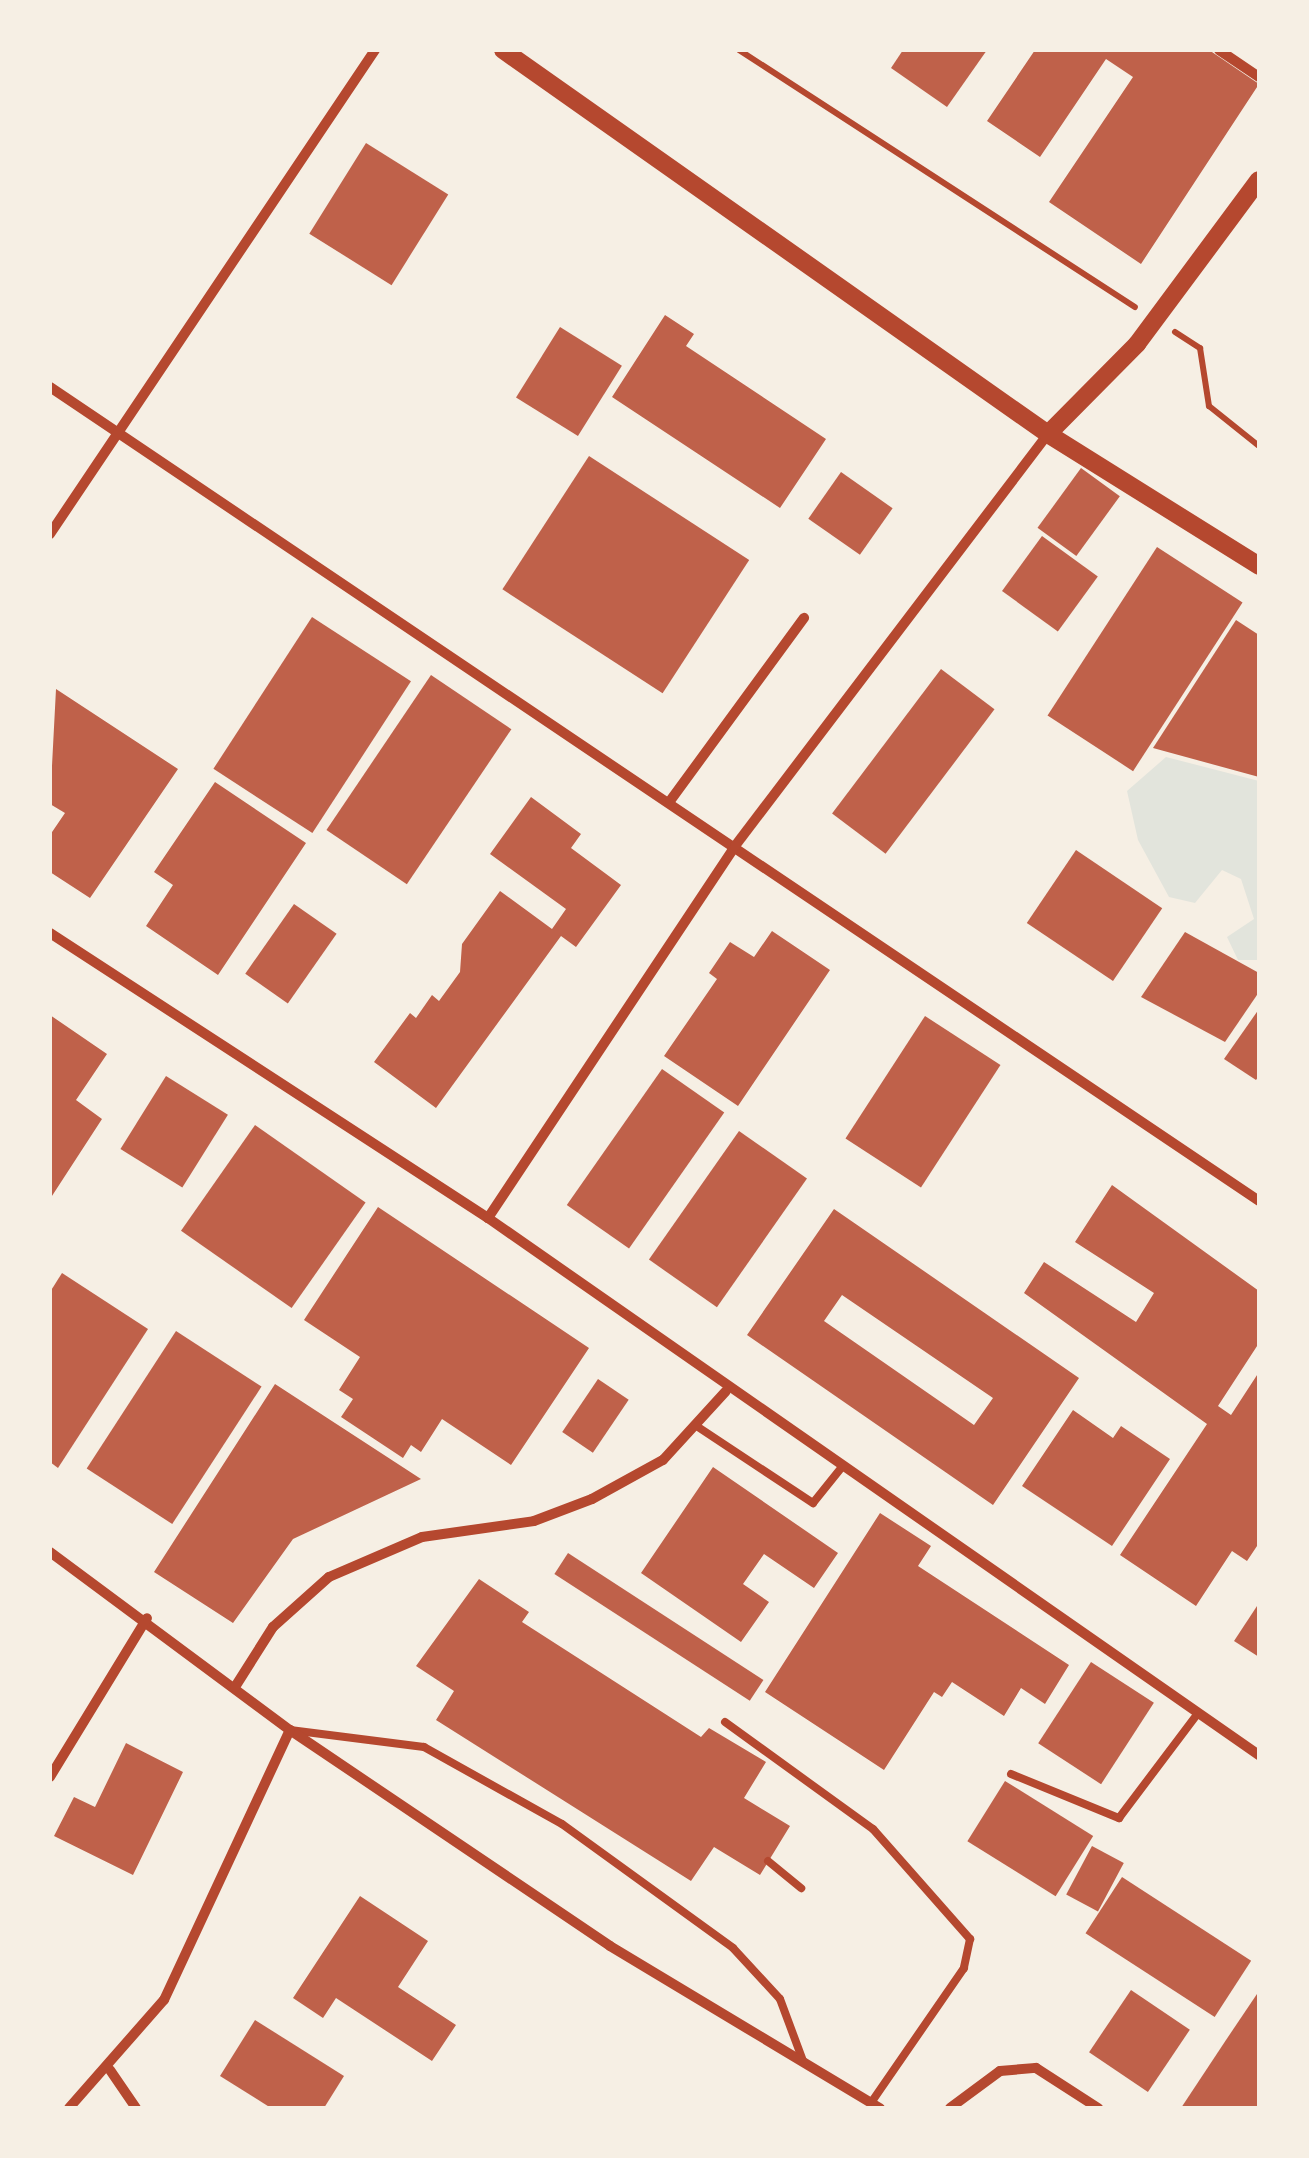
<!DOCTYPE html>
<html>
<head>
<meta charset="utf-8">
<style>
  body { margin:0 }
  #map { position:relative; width:1309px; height:2158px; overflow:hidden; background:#f6efe4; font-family:"Open Sans",sans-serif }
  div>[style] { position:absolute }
  .green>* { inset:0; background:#e2e4dc }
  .building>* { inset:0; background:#bf614a; transform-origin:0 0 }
  .path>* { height:6px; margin:-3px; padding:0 3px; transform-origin:3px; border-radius:3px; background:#b5482f }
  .service>* { height:8px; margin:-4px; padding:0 4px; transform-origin:4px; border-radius:4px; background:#b5482f }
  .minor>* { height:10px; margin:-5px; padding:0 5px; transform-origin:5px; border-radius:5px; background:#b5482f }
  .tertiary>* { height:18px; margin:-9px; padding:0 9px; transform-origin:9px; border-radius:9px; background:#b5482f }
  span { translate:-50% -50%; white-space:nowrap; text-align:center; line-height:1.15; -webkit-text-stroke:8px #f6efe4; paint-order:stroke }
  .frame { position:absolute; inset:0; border:52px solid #f6efe4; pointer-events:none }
</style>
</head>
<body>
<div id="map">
  <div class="green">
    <div style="clip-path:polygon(1166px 757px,1259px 781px,1257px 960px,1238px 960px,1227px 937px,1254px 919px,1241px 879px,1222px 870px,1195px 903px,1169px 897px,1138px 840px,1127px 791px)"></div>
  </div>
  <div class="building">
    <div style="clip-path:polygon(903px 50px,987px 50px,947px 107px,891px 68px)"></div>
    <div style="clip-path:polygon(1035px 50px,1209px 50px,1259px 84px,1141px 264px,1049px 202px,1133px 77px,1106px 59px,1040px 157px,987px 121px)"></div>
    <div style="left:366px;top:143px;width:97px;height:107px;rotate:32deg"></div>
    <div style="clip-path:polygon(665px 315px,694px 334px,686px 346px,826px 439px,780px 508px,612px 397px)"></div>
    <div style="left:560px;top:327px;width:73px;height:83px;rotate:32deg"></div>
    <div style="left:589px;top:456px;width:191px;height:159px;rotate:33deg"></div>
    <div style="left:1081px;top:468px;width:48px;height:74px;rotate:36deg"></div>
    <div style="left:841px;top:472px;width:63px;height:57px;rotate:35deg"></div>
    <div style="left:1042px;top:536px;width:69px;height:68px;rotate:36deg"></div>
    <div style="left:1157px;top:547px;width:102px;height:201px;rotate:33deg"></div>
    <div style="left:312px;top:617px;width:118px;height:181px;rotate:33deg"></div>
    <div style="clip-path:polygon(1236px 620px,1259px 635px,1259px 777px,1153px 748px)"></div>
    <div style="left:941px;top:669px;width:67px;height:181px;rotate:37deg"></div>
    <div style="left:431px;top:675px;width:97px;height:187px;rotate:34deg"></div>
    <div style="clip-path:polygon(56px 689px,178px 769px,90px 898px,50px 872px,50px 835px,65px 813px,50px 804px)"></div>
    <div style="clip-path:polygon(215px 782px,306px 843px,218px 975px,146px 926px,173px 885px,154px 872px)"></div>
    <div style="clip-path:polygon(531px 797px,581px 834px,571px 848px,621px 885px,576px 947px,561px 936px,436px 1108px,374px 1062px,410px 1013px,416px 1018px,432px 995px,439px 1001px,460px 972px,462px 944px,500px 891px,552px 929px,566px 909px,490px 854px)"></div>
    <div style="left:1076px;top:850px;width:104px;height:88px;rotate:34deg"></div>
    <div style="left:294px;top:904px;width:52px;height:85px;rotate:35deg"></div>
    <div style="clip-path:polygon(772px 931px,830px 970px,738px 1106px,664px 1056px,717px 979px,709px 973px,730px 942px,754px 957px)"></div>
    <div style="clip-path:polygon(1185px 932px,1259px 973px,1259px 992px,1225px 1042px,1141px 997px)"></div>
    <div style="clip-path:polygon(1259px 1009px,1259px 1076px,1256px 1080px,1224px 1059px)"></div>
    <div style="clip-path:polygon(50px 1015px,107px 1054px,76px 1100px,102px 1119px,50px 1199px)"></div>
    <div style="left:925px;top:1016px;width:90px;height:146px;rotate:33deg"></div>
    <div style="left:662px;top:1069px;width:76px;height:166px;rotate:35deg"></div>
    <div style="left:166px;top:1076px;width:73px;height:86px;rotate:32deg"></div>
    <div style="left:255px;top:1125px;width:135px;height:129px;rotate:35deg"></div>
    <div style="left:739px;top:1131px;width:83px;height:157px;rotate:35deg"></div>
    <div style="clip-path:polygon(1112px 1185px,1259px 1291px,1259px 1343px,1218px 1406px,1231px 1415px,1259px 1372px,1259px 1543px,1247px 1561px,1232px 1551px,1196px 1606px,1120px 1555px,1207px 1424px,1024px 1293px,1044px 1262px,1136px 1322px,1154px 1293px,1075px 1242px)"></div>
    <div style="clip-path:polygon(378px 1207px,589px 1348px,511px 1465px,442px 1419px,421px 1452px,411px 1445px,403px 1458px,341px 1417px,353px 1399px,339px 1390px,360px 1357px,304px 1320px)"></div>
    <div style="clip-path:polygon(evenodd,834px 1209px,1079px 1378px,993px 1505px,747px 1335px,834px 1209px,842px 1295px,993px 1398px,974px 1425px,824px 1321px,842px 1295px)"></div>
    <div style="clip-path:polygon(62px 1273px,148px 1329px,58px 1468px,50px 1462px,50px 1292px)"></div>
    <div style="left:176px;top:1331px;width:102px;height:164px;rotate:33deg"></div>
    <div style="left:598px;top:1379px;width:37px;height:64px;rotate:34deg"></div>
    <div style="clip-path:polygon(275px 1384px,421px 1479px,293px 1539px,233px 1623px,154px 1572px)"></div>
    <div style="clip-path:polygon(1073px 1410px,1113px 1438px,1121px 1426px,1170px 1459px,1112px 1546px,1022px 1486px)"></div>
    <div style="clip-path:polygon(713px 1467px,838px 1553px,814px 1588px,764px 1554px,743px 1584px,769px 1602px,741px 1642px,641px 1573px)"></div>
    <div style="clip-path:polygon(880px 1513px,931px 1546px,918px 1566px,1069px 1665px,1045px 1704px,1021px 1688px,1004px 1716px,952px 1682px,942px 1697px,934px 1692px,884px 1770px,765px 1692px)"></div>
    <div style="left:568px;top:1553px;width:233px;height:25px;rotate:33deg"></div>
    <div style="clip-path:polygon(479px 1579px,529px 1612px,522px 1622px,701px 1737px,709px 1728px,766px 1762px,744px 1798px,790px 1826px,760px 1875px,714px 1847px,691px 1881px,436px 1720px,454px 1691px,416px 1666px)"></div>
    <div style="clip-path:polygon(1259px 1603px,1259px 1657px,1234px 1641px)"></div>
    <div style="left:1091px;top:1662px;width:75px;height:97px;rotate:33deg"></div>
    <div style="clip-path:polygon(126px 1743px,183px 1772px,133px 1875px,54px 1836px,74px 1797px,95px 1807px)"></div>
    <div style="left:1005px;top:1781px;width:104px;height:71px;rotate:32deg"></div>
    <div style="left:1092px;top:1846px;width:36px;height:55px;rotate:28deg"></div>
    <div style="left:1122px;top:1877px;width:154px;height:67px;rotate:33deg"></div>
    <div style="clip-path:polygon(360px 1896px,428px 1941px,398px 1987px,456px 2025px,432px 2061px,336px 1998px,323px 2018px,293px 1998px)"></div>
    <div style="left:1131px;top:1990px;width:71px;height:75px;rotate:34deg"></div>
    <div style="clip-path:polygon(1259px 1991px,1259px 2108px,1181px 2108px,1226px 2040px)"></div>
    <div style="clip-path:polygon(255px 2020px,344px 2076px,324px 2108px,271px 2108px,220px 2076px)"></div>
  </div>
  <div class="path">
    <div style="left:739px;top:50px;width:472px;rotate:33deg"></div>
    <div style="left:1175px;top:332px;width:30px;rotate:33deg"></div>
    <div style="left:1200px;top:348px;width:59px;rotate:81.2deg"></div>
    <div style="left:1209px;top:406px;width:64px;rotate:38.7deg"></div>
  </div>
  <div class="service">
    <div style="left:698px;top:1427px;width:138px;rotate:33.5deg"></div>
    <div style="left:813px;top:1503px;width:45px;rotate:-51.3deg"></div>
    <div style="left:725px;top:1722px;width:183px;rotate:35.9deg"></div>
    <div style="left:873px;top:1829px;width:147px;rotate:48.6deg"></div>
    <div style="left:970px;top:1939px;width:30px;rotate:102deg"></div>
    <div style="left:964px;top:1968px;width:164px;rotate:124.6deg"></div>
    <div style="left:290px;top:1730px;width:135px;rotate:7.2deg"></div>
    <div style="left:424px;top:1747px;width:158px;rotate:29.2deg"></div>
    <div style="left:562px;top:1824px;width:211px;rotate:35.9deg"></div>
    <div style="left:733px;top:1948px;width:69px;rotate:47.3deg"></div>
    <div style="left:780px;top:1999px;width:66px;rotate:69.6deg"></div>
    <div style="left:1011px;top:1774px;width:117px;rotate:22.2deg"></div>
    <div style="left:1119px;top:1818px;width:131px;rotate:-53deg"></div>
    <div style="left:768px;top:1861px;width:43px;rotate:39.3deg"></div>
  </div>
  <div class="minor">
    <div style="left:1219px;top:50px;width:48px;rotate:34deg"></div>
    <div style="left:50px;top:387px;width:1457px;rotate:33.95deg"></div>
    <div style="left:50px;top:534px;width:583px;rotate:-56.12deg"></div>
    <div style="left:670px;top:801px;width:227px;rotate:-53.8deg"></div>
    <div style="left:50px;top:933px;width:523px;rotate:33.05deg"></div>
    <div style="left:488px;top:1218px;width:940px;rotate:34.86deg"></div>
    <div style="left:488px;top:1218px;width:447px;rotate:-56.4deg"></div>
    <div style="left:735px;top:846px;width:517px;rotate:-52.78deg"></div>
    <div style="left:50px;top:1552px;width:299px;rotate:36.6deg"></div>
    <div style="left:290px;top:1730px;width:386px;rotate:34deg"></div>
    <div style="left:610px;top:1946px;width:315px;rotate:31deg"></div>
    <div style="left:235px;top:1687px;width:71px;rotate:-57.7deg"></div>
    <div style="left:273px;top:1627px;width:75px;rotate:-41.8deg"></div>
    <div style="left:329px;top:1577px;width:101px;rotate:-23.3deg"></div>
    <div style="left:422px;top:1537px;width:113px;rotate:-8.1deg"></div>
    <div style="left:534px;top:1521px;width:62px;rotate:-20.8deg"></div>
    <div style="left:592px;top:1499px;width:81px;rotate:-28.8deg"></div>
    <div style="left:663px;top:1460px;width:93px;rotate:-47.6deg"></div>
    <div style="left:50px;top:1777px;width:186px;rotate:-58.6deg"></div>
    <div style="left:110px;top:2070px;width:46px;rotate:55.6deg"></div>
    <div style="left:69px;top:2108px;width:144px;rotate:-48.7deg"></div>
    <div style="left:164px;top:2000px;width:298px;rotate:-65deg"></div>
    <div style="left:950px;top:2108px;width:62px;rotate:-36.5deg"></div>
    <div style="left:1000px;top:2071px;width:36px;rotate:-5deg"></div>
    <div style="left:1036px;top:2068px;width:74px;rotate:32.8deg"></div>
  </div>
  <div class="tertiary">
    <div style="left:503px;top:50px;width:667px;rotate:35.17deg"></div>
    <div style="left:1048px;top:434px;width:249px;rotate:32deg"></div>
    <div style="left:1048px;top:434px;width:127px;rotate:-45.3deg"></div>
    <div style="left:1137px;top:344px;width:204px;rotate:-53.4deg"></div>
  </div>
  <div class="frame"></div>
</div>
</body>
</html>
